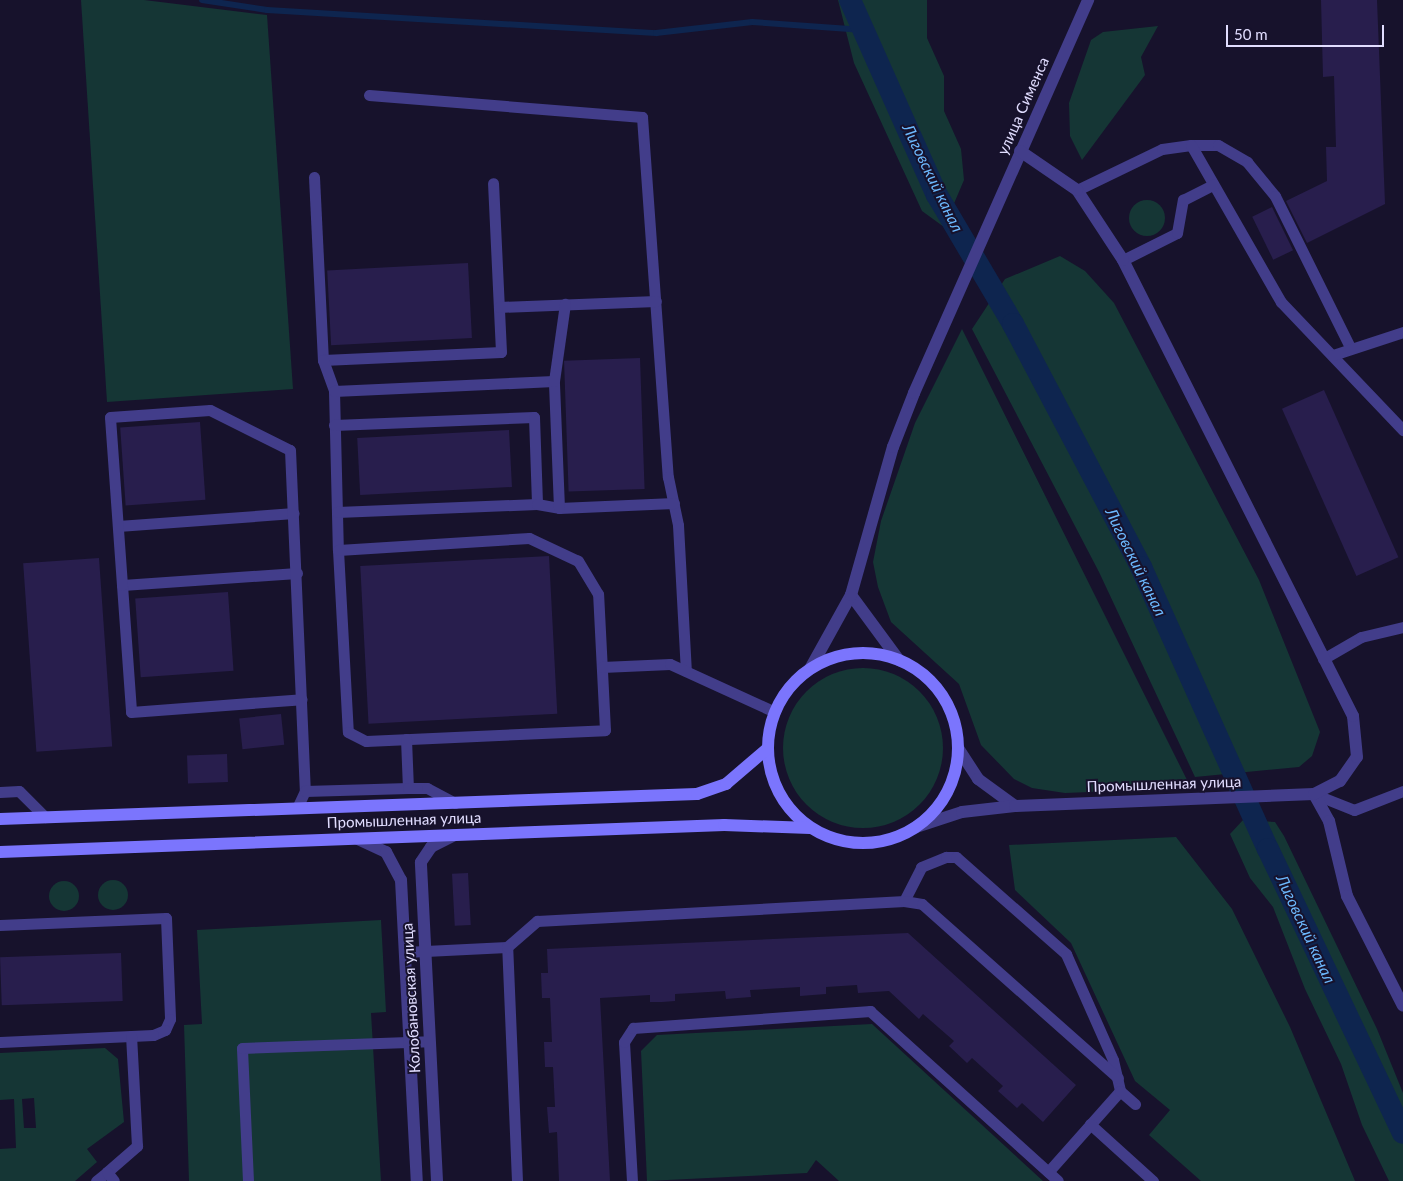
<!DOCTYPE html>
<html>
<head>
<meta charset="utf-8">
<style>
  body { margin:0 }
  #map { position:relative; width:1403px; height:1181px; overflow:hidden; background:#17122c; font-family:Lato,sans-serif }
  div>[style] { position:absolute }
  .green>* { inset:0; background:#153635 }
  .round { border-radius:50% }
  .stream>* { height:6px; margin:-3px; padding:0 3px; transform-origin:3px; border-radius:3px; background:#0e254f }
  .canal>* { height:22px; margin:-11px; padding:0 11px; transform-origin:11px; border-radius:11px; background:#0e254f }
  .building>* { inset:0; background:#281e4d; transform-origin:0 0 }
  .lane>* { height:11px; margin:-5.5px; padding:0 5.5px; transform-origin:5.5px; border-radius:5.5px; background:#423d8a }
  .street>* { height:12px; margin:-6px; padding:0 6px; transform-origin:6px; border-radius:6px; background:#423d8a }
  .secondary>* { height:12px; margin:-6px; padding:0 6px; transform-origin:6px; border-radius:6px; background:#7b75fd }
  .secondary>.ring { margin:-6px; padding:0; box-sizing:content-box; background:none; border:12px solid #7b75fd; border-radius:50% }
  span { translate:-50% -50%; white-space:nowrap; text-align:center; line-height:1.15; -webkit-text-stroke:4px #17122c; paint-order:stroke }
  .street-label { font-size:15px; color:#e1ddff }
  .water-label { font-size:16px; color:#6cb8fd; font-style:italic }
  .scale { position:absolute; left:1226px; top:25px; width:158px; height:22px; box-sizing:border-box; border:2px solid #e1ddff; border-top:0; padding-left:6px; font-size:15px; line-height:18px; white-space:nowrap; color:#e1ddff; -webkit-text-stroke:4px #17122c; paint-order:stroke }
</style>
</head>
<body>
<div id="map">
  <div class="green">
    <div style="clip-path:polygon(81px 0,144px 0,267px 15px,293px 389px,107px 402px)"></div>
    <div style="clip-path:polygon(838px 0,927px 0,927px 38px,944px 76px,944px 111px,961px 149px,964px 180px,944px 227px,922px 211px,854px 63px)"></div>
    <div style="clip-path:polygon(1158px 26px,1141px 57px,1145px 75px,1082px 160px,1070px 136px,1069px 103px,1091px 40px,1103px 32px)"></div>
    <div class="round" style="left:1129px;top:200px;width:36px;height:36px"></div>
    <div style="clip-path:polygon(1060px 256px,1085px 271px,1114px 303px,1259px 580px,1320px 732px,1312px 756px,1299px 767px,1195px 777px,1099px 572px,972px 329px,1005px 279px)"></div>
    <div style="clip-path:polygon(962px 329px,1191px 788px,1065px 793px,1032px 788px,1014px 779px,981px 745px,959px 684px,891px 622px,878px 587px,873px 562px,881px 521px,915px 423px)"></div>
    <div class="round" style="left:783px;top:668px;width:160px;height:160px"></div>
    <div style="clip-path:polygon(1243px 820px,1275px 822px,1284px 836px,1377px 1029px,1403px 1093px,1403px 1181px,1389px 1181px,1362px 1125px,1341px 1064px,1305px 989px,1273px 907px,1250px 878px,1230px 834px)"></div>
    <div style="clip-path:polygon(1176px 837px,1232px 909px,1290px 1027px,1355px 1181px,1201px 1181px,1149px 1135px,1170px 1110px,1135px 1081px,1071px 943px,1015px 890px,1009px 845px)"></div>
    <div class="round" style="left:98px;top:880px;width:30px;height:30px"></div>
    <div class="round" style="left:49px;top:881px;width:30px;height:30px"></div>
    <div style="clip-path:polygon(381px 920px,386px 1012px,371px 1013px,381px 1181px,189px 1181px,184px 1025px,202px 1024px,197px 930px)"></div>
    <div style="clip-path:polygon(872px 1024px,1043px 1181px,839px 1181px,816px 1160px,807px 1173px,647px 1181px,641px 1051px,657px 1035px)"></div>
    <div style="clip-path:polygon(evenodd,105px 1048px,118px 1059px,124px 1122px,87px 1149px,97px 1162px,75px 1181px,0 1181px,0 1149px,16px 1148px,14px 1099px,0 1100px,0 1053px,105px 1048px,34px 1098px,36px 1128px,24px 1128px,22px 1099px,34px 1098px)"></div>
  </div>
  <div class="stream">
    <div style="left:202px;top:0;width:66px;rotate:8.7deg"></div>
    <div style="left:267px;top:10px;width:390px;rotate:3.4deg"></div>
    <div style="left:656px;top:33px;width:97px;rotate:-6.5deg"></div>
    <div style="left:752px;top:22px;width:112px;rotate:4.1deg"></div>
  </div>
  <div class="canal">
    <div style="left:850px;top:0;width:214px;rotate:66deg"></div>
    <div style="left:937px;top:195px;width:150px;rotate:59.5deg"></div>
    <div style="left:1013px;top:324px;width:275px;rotate:62.2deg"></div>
    <div style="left:1141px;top:567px;width:309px;rotate:65.8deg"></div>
    <div style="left:1268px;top:849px;width:314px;rotate:64.6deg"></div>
  </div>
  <div class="building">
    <div style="clip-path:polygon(1321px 0,1377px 0,1385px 204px,1307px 243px,1286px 201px,1327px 181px,1326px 147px,1336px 147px,1334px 76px,1323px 77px)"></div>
    <div style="left:1272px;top:207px;width:48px;height:22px;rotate:64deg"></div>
    <div style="left:468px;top:263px;width:75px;height:141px;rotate:87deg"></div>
    <div style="left:640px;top:358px;width:131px;height:76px;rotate:88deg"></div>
    <div style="left:1324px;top:390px;width:183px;height:46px;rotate:66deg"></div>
    <div style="left:200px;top:422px;width:78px;height:80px;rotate:86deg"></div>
    <div style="left:509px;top:430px;width:57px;height:152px;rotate:87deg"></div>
    <div style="left:549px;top:556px;width:158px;height:189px;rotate:87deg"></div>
    <div style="left:99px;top:558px;width:189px;height:76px;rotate:86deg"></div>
    <div style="left:228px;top:592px;width:79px;height:93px;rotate:86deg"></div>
    <div style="left:281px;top:714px;width:31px;height:42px;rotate:84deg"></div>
    <div style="left:227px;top:754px;width:28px;height:40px;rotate:88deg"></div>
    <div style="left:468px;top:873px;width:52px;height:16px;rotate:87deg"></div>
    <div style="clip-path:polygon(908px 933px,1076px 1085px,1043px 1122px,1022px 1103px,1017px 1108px,998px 1091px,1003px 1086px,972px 1058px,967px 1063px,949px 1046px,954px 1041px,923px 1014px,919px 1019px,889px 991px,858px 993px,857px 985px,826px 987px,826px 994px,800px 996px,800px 987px,750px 990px,751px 997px,738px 998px,726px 999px,725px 991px,675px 994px,675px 1001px,662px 1002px,650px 1002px,650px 995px,600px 998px,610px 1181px,559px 1181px,557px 1132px,549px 1133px,547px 1107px,555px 1107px,553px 1067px,545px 1067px,544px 1042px,552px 1042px,550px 998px,542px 998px,541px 973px,548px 973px,547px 949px)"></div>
    <div style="left:121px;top:953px;width:48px;height:121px;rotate:88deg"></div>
  </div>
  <div class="lane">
    <div style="left:369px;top:95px;width:274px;rotate:4.6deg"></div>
    <div style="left:642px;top:117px;width:361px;rotate:85.9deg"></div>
    <div style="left:668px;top:477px;width:49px;rotate:78.2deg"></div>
    <div style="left:678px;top:525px;width:146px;rotate:86.9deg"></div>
    <div style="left:1191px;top:145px;width:27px"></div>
    <div style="left:1218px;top:145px;width:34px;rotate:30deg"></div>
    <div style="left:1247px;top:162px;width:44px;rotate:50.5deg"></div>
    <div style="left:1275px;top:196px;width:169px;rotate:63.6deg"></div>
    <div style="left:314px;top:177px;width:183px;rotate:87.2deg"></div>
    <div style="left:323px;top:360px;width:178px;rotate:-2.6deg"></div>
    <div style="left:501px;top:352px;width:169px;rotate:-92.7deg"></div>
    <div style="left:1077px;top:190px;width:94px;rotate:-25.8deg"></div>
    <div style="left:1162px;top:149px;width:29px;rotate:-8deg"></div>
    <div style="left:1191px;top:145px;width:181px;rotate:60.2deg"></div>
    <div style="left:1281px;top:302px;width:177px;rotate:46.4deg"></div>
    <div style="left:1123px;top:260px;width:60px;rotate:-26.6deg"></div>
    <div style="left:1177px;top:233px;width:34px;rotate:-80deg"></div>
    <div style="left:1183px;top:200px;width:34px;rotate:-27deg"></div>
    <div style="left:499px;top:307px;width:157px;rotate:-2.2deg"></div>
    <div style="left:1333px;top:355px;width:74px;rotate:-18.2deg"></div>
    <div style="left:323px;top:360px;width:33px;rotate:70deg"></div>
    <div style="left:334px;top:391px;width:159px;rotate:88.6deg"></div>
    <div style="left:338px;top:550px;width:182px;rotate:86.9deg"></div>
    <div style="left:348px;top:732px;width:20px;rotate:27deg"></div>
    <div style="left:366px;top:741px;width:239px;rotate:-2.6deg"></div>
    <div style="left:605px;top:730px;width:136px;rotate:-92.9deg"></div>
    <div style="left:598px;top:594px;width:39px;rotate:-121deg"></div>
    <div style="left:578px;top:561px;width:54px;rotate:-154.9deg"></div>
    <div style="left:529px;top:538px;width:191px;rotate:176.4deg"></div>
    <div style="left:334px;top:391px;width:220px;rotate:-2.6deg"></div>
    <div style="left:334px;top:425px;width:200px;rotate:-2.3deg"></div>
    <div style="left:534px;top:417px;width:87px;rotate:88deg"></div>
    <div style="left:537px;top:504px;width:200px;rotate:177.7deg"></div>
    <div style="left:537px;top:504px;width:22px;rotate:10deg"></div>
    <div style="left:559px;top:508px;width:115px;rotate:-2.5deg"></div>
    <div style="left:559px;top:508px;width:127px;rotate:-92.3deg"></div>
    <div style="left:554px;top:381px;width:78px;rotate:-81.9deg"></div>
    <div style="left:118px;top:526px;width:176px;rotate:-4.2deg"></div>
    <div style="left:297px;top:573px;width:175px;rotate:176.1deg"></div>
    <div style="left:122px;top:585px;width:127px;rotate:85.9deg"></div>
    <div style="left:131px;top:712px;width:171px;rotate:-4.3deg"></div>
    <div style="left:122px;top:585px;width:168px;rotate:-94.1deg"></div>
    <div style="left:110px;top:417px;width:100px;rotate:-4deg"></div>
    <div style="left:210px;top:410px;width:89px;rotate:26.6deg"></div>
    <div style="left:290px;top:450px;width:341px;rotate:87.5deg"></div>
    <div style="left:1323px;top:659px;width:44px;rotate:-30.1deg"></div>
    <div style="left:1361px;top:637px;width:43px;rotate:-13.4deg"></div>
    <div style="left:602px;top:667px;width:68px;rotate:-2.5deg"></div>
    <div style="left:670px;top:664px;width:115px;rotate:24.6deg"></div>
    <div style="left:406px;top:739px;width:49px;rotate:87.7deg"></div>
    <div style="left:0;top:792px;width:19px;rotate:-3deg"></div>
    <div style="left:19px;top:791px;width:37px;rotate:45deg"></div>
    <div style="left:1314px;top:794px;width:43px;rotate:21.8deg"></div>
    <div style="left:1354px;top:810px;width:53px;rotate:-21.2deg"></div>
    <div style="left:297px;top:808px;width:19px;rotate:-65deg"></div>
    <div style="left:305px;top:791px;width:103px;rotate:-1.7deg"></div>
    <div style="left:408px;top:788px;width:19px"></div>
    <div style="left:427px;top:788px;width:32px;rotate:28deg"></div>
    <div style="left:904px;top:901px;width:38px;rotate:-63deg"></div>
    <div style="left:921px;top:867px;width:27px;rotate:-22deg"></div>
    <div style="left:946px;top:857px;width:10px"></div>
    <div style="left:956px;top:857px;width:147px;rotate:41.4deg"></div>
    <div style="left:1066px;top:954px;width:116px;rotate:66.1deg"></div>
    <div style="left:1113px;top:1060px;width:32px;rotate:77deg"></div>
    <div style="left:1120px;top:1091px;width:108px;rotate:131.6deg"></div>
    <div style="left:0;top:925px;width:166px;rotate:-2.4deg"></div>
    <div style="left:166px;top:918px;width:101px;rotate:87.7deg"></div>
    <div style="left:170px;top:1019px;width:12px;rotate:114deg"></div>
    <div style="left:165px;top:1030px;width:13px;rotate:157deg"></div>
    <div style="left:153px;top:1035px;width:153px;rotate:177.4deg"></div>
    <div style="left:405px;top:952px;width:102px;rotate:-2.8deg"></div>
    <div style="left:1120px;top:1091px;width:20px;rotate:41deg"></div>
    <div style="left:1090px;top:1124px;width:85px;rotate:42.1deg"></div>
    <div style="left:107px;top:1172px;width:40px;rotate:-41deg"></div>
    <div style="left:137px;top:1146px;width:110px;rotate:-93.1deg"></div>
    <div style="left:96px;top:1181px;width:14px;rotate:-39deg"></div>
    <div style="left:107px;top:1172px;width:11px;rotate:52deg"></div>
    <div style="left:248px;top:1181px;width:133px;rotate:-92.6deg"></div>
    <div style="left:242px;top:1048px;width:187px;rotate:-2.1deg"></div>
    <div style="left:517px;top:1181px;width:234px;rotate:-92.4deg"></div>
    <div style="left:507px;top:947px;width:40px;rotate:-41deg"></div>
    <div style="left:537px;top:921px;width:368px;rotate:-3.1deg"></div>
    <div style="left:904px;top:901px;width:18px;rotate:9deg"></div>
    <div style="left:922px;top:904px;width:262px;rotate:41.6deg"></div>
    <div style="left:632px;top:1181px;width:139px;rotate:-93.3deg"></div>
    <div style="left:624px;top:1042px;width:17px;rotate:-57deg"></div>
    <div style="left:633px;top:1028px;width:238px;rotate:-4.1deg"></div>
    <div style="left:870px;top:1011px;width:253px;rotate:42.1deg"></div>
  </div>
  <div class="street">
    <div style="left:851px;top:595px;width:81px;rotate:53.6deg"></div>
    <div style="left:810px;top:669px;width:85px;rotate:-61deg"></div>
    <div style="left:851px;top:595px;width:154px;rotate:-74.2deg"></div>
    <div style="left:893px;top:447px;width:58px;rotate:-68.7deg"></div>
    <div style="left:914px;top:393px;width:430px;rotate:-66.1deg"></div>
    <div style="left:958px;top:748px;width:37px;rotate:57deg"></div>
    <div style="left:978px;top:779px;width:46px;rotate:36.1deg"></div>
    <div style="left:1314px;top:794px;width:31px;rotate:61deg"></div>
    <div style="left:1329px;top:821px;width:77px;rotate:76.5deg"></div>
    <div style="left:1347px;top:896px;width:123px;rotate:63deg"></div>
    <div style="left:916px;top:827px;width:48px;rotate:-18.1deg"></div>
    <div style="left:962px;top:812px;width:53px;rotate:-6.5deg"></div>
    <div style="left:1015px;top:806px;width:299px;rotate:-2.3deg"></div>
    <div style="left:1314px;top:794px;width:29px;rotate:-27deg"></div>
    <div style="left:1340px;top:781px;width:29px;rotate:-55deg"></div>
    <div style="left:1357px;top:757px;width:41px;rotate:-95.6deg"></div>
    <div style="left:1353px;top:716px;width:511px;rotate:-116.77deg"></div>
    <div style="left:1123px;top:260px;width:84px;rotate:-123.3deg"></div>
    <div style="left:1077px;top:190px;width:69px;rotate:-145.6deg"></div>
    <div style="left:358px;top:839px;width:31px;rotate:25deg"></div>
    <div style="left:386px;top:852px;width:32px;rotate:62deg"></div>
    <div style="left:401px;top:880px;width:301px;rotate:87deg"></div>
    <div style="left:437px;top:1181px;width:319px;rotate:-92.9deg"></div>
    <div style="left:421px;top:862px;width:18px;rotate:-56deg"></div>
    <div style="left:431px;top:847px;width:25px;rotate:-27deg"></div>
  </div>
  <div class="secondary">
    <div class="ring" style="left:768px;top:653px;width:178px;height:178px"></div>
    <div style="left:0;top:819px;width:697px;rotate:-2.05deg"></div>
    <div style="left:697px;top:794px;width:31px;rotate:-19deg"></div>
    <div style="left:726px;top:784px;width:55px;rotate:-40.6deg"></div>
    <div style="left:0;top:852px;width:725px;rotate:-2.14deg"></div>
    <div style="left:724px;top:825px;width:86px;rotate:2deg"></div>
  </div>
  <div class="street-label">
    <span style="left:1023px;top:106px;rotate:-66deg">улица Сименса</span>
    <span style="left:1164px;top:784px;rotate:-2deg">Промышленная улица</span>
    <span style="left:404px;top:820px;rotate:-2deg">Промышленная улица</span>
    <span style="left:411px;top:998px;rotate:-93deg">Колобановская улица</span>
  </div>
  <div class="water-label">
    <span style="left:933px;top:178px;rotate:64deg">Лиговский канал</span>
    <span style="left:1136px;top:562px;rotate:64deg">Лиговский канал</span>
    <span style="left:1306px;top:929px;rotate:65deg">Лиговский канал</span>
  </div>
  <div class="scale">50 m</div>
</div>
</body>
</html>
